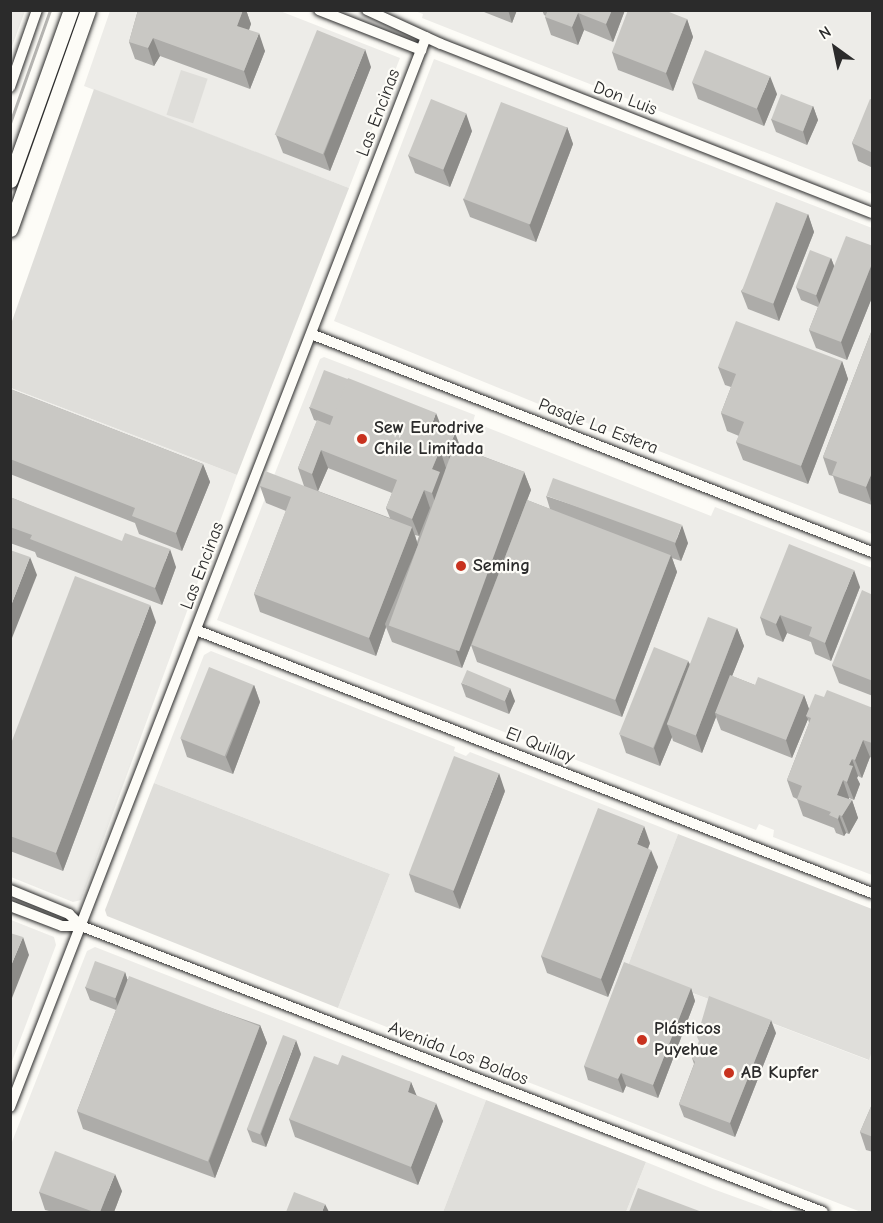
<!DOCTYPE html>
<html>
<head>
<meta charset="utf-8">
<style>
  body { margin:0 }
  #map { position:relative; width:883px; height:1223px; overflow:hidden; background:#fdfcf7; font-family:"Comic Neue",sans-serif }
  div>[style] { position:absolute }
  .built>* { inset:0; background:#edece8 }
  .green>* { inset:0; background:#dfdeda; transform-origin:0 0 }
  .stream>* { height:3px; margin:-1.5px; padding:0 1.5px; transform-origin:1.5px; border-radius:1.5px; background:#b5b4b1 }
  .roads { filter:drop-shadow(0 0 2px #2b2b2b) drop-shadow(0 0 2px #2b2b2b) }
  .minor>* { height:10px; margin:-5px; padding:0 5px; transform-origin:5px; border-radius:5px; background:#fdfcf7 }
  .secondary>* { height:15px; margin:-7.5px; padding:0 7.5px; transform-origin:7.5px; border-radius:7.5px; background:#fdfcf7 }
  .wall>* { inset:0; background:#adaca9 }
  .shaded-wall>* { inset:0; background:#8d8c89 }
  .building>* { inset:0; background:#c9c8c4; transform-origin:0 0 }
  .dots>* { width:16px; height:16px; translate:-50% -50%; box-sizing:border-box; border:3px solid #fdfcf7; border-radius:50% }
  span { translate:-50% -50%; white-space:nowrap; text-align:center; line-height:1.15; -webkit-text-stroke:4.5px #fdfcf7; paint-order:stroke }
  .street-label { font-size:18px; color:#2b2b2b }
  .poi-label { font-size:18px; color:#2b2b2b; font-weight:700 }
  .left { translate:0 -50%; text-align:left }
  .frame { position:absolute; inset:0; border:12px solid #2b2b2b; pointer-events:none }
  .north { position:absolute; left:805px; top:18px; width:60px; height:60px; -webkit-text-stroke:4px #fdfcf7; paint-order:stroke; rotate:327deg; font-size:16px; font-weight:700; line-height:24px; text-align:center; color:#2b2b2b }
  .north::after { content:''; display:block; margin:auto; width:21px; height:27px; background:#2b2b2b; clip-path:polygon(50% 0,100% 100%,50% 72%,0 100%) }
</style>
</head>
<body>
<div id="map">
  <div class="built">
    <div style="clip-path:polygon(11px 10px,25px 11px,11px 49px,10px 11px)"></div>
    <div style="clip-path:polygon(110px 11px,280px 11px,400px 58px,349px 188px,84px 86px)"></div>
    <div style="clip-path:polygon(415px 11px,872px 11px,872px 194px,513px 54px,422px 18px,423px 14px)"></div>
    <div style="clip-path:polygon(434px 59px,872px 228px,872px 534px,546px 407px,334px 321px)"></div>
    <div style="clip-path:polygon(324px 357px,475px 415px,473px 422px,711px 516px,715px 507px,872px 568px,872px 875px,773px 837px,774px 830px,759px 824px,756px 830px,217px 620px,320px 359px)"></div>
    <div style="clip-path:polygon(10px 388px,237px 475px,81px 900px,73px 902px,11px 877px)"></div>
    <div style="clip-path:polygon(211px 651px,455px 747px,454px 751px,466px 756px,470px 752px,678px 834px,627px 968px,868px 1060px,872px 1051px,872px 1212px,861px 1212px,338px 1008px,390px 874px,154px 783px,204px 655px)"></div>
    <div style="clip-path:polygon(11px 920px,54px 937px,56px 945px,11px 1064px)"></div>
    <div style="clip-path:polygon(95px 947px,486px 1100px,443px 1212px,11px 1212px,10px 1147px,87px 951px)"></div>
    <div style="clip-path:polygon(646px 1162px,713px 1189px,776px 1212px,626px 1212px)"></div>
  </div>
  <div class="green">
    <div style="left:181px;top:70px;width:28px;height:47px;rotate:18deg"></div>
    <div style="clip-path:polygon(94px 89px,349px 188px,237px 475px,11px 388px,11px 324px)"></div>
    <div style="clip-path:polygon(154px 783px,390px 874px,338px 1008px,107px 916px,105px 910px)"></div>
    <div style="clip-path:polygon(678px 834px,872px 909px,872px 1051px,869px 1060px,627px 968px)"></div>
    <div style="clip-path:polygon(486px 1100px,646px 1162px,626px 1212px,443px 1212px)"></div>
  </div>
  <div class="stream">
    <div style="left:10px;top:123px;width:120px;rotate:-70.5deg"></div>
  </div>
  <div class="roads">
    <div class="minor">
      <div style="left:319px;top:10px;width:110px;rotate:21.4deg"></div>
      <div style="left:367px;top:10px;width:81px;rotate:24.7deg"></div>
      <div style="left:441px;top:44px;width:463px;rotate:21.4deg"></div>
      <div style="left:10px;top:87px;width:82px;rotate:-70.7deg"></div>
      <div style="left:311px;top:334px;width:602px;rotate:21.24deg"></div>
      <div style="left:196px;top:630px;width:725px;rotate:21.26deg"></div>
      <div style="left:10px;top:890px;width:64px;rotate:22.1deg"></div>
      <div style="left:69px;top:914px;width:17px;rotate:45deg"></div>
      <div style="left:10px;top:906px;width:56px;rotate:21deg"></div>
      <div style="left:62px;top:926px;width:19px"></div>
      <div style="left:81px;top:926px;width:795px;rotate:21.08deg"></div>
      <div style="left:10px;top:1107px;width:1148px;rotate:-68.75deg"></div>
    </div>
    <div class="secondary">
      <div style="left:10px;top:180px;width:181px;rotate:-70.3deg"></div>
      <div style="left:10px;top:229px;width:232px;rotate:-70.4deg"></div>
    </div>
  </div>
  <div class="wall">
    <div style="clip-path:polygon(138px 10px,246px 10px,251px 24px,249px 30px,265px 51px,250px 89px,160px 56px,154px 66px,135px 59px,129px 42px)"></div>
    <div style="clip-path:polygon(479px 10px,517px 10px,512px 23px)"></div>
    <div style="clip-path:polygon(542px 10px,625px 10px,613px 42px,584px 30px,578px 45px,551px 35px,545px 17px,546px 16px,544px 15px)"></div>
    <div style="clip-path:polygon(687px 19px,693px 37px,673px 91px,618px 70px,612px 52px)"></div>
    <div style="clip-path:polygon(371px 67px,330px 171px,283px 153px,276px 135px)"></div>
    <div style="clip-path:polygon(692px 82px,777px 94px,764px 126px,698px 99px)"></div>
    <div style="clip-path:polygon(873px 100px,873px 168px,858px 161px,852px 143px)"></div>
    <div style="clip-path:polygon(813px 106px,818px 120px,807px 145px,776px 132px,771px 119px)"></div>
    <div style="clip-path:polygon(567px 127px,573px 144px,536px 242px,470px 217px,463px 199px)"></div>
    <div style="clip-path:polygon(472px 131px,450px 187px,415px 173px,408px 155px)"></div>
    <div style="clip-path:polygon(808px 214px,814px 232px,779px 321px,748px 309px,741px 291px)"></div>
    <div style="clip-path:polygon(873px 246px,873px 295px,847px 360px,816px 348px,809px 330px,818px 307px,801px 300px,796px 287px,831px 258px,834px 266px)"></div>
    <div style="clip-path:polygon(873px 327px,872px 505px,839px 493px,833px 476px,829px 475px,823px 457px)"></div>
    <div style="clip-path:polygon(842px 361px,848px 379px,808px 484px,743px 460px,736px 442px,739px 436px,727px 431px,721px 413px,731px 387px,725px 385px,718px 367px)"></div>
    <div style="clip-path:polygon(10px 389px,203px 464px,210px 482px,182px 551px,139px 534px,135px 523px,10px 474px)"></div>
    <div style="clip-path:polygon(evenodd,309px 407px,442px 428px,461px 448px,524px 472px,531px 490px,527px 500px,550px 509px,546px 496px,688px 543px,681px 561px,672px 558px,677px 572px,622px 717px,477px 662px,471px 645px,462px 668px,392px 642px,386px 627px,376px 656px,260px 612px,254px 594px,286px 511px,266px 503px,260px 486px,304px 486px,298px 468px,317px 421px,314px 420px,309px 407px,328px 468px,392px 493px,386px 508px,390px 518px,318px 491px,328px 468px,309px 407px,415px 535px,419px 536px,417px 542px,415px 535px)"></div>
    <div style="clip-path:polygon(10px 497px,176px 567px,162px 605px,37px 557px,35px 552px,10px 543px)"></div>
    <div style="clip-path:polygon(860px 587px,831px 661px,815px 654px,811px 642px,787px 633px,783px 642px,766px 635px,760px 617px)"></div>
    <div style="clip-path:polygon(873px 595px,873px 696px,839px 683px,832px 665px)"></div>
    <div style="clip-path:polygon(156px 622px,63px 871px,10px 851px,10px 746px)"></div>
    <div style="clip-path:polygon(737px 628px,744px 646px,732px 676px,755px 685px,804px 695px,809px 709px,824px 697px,873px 708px,873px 759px,870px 757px,862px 778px,858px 776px,857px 778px,860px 784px,854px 800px,849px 798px,849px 799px,852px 800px,858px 818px,849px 834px,846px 833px,844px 836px,836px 833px,834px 828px,803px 816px,797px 799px,793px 797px,787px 780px,809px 723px,808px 719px,792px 758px,721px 730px,716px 717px,702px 753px,673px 741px,672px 737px,660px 766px,626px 753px,620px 735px,688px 661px,690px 664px)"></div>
    <div style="clip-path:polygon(461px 683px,515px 701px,509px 714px,466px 697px)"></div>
    <div style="clip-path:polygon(254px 685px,260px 702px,233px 774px,187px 757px,181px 739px)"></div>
    <div style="clip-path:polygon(505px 791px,460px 909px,415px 892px,409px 874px)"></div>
    <div style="clip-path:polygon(650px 843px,648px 848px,658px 867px,608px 997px,547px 973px,541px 956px)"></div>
    <div style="clip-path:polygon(125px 972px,127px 979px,260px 1025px,267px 1043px,215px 1178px,83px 1129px,77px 1111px,116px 1010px,90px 1000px,85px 987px)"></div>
    <div style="clip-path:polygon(691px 988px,695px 1001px,658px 1098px,626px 1086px,623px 1093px,588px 1080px,584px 1066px)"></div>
    <div style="clip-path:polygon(776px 1033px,735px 1137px,684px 1117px,679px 1104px,694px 1064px,692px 1058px)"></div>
    <div style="clip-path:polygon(301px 1054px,266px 1147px,252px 1142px,247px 1129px)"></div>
    <div style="clip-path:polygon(338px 1065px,411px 1082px,416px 1095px,443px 1121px,418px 1185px,295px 1137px,289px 1119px)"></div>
    <div style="clip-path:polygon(873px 1102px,873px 1152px,866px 1150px,860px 1132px)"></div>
    <div style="clip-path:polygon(122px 1191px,114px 1212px,53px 1212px,45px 1210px,39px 1192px)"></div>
  </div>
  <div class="shaded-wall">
    <div style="clip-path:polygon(243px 10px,246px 10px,251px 24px,244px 43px,237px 26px)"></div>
    <div style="clip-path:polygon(508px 10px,517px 10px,512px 23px)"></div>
    <div style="clip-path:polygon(612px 10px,625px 10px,613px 42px,606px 24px)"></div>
    <div style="clip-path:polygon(578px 13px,584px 30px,578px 45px,572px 27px)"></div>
    <div style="clip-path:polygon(687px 19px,693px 37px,673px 91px,666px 73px)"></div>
    <div style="clip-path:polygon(259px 33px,265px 51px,250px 89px,244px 71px)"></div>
    <div style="clip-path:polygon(153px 38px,160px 56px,154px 66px,148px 48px)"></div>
    <div style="clip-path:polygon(365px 49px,371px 67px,330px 171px,324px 154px)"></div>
    <div style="clip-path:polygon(770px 76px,777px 94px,764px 126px,757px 108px)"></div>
    <div style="clip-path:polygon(813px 106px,818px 120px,807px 145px,803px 131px)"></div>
    <div style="clip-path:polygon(466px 113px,472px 131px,450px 187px,443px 169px)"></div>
    <div style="clip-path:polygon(567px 127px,573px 144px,536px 242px,529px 224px)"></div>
    <div style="clip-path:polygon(808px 214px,814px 232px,779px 321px,773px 303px)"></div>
    <div style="clip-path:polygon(831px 258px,836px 271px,821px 308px,816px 295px)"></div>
    <div style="clip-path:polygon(873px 261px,873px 295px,847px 360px,841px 342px)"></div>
    <div style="clip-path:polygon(842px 361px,848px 379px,808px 484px,801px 466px)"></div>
    <div style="clip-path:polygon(436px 413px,443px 431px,432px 424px)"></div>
    <div style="clip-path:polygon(455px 433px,462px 451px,454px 471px,447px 453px)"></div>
    <div style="clip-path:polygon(321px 450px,328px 468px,318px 491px,312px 474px)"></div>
    <div style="clip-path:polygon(440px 450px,446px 468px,438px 511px,432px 493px,432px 469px)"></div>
    <div style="clip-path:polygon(203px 464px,210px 482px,182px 551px,176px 533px)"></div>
    <div style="clip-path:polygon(524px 472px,531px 490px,462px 668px,456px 651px)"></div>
    <div style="clip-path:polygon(871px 475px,873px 480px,872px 505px,866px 487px)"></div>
    <div style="clip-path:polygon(424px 490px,430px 508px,419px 536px,412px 519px)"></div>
    <div style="clip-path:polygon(682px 525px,688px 543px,681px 561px,675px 544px)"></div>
    <div style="clip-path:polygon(412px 527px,418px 545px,385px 624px,386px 627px,376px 656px,369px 638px)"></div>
    <div style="clip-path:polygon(170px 549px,176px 567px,162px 605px,155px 588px)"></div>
    <div style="clip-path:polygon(671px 555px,677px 572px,622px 717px,615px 699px)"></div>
    <div style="clip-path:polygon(30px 557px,37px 575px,10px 643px,10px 608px)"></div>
    <div style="clip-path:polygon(854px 570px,860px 587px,831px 661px,825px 643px)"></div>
    <div style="clip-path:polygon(150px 605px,156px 622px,63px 871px,56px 853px)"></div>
    <div style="clip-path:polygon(780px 615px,787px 633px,783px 642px,776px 624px)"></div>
    <div style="clip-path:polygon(737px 628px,744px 646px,717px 714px,715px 713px,716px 717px,702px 753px,696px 735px)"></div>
    <div style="clip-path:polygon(688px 661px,695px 678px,667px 724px,672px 737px,660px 766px,654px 748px)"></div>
    <div style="clip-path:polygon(254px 685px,260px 702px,233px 774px,226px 757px)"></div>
    <div style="clip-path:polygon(510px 688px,515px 701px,509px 714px,505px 700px)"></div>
    <div style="clip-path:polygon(804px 695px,810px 712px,806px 716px,808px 719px,792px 758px,786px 740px)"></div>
    <div style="clip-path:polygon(863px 740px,870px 757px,862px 778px,855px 760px)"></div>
    <div style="clip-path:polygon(852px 759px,858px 776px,857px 778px,860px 784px,854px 800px,847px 782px,849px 765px)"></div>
    <div style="clip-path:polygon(499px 773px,505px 791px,460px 909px,453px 891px)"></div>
    <div style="clip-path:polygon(843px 780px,849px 798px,844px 812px,837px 795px)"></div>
    <div style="clip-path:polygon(852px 800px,858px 818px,849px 834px,842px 816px)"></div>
    <div style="clip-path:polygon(839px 815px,846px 833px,844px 836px,838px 819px)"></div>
    <div style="clip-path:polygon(644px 826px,650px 843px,643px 862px,637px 844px)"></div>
    <div style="clip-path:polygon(651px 850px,658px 867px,608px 997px,601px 979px)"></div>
    <div style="clip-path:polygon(23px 937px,29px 955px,10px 1003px,10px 968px)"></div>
    <div style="clip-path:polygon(125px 972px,129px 985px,120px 1012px,115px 998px)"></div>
    <div style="clip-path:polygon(691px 988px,695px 1001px,658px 1098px,653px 1085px)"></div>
    <div style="clip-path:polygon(771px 1020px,776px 1033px,735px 1137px,730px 1123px)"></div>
    <div style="clip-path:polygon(260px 1025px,267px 1043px,215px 1178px,209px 1161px)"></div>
    <div style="clip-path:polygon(296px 1040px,301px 1054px,266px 1147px,261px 1134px)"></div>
    <div style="clip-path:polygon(621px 1073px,626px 1086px,623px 1093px,618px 1079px)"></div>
    <div style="clip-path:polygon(411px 1082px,418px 1099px,408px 1092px)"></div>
    <div style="clip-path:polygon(436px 1103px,443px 1121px,418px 1185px,411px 1167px)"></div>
    <div style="clip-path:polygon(115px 1174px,122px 1191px,114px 1212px,100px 1212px)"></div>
    <div style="clip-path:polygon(325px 1204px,329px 1212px,322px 1212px)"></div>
  </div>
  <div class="building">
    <div style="clip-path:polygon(138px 10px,243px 10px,237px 26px,259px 33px,244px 71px,153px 38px,148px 48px,129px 42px)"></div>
    <div style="clip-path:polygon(548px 10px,612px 10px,606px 24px,578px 13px,572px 27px,545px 17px)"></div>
    <div style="clip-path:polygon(628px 10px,664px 10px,687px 19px,666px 73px,612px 52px)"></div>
    <div style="left:317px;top:30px;width:52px;height:113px;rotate:22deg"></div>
    <div style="left:705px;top:50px;width:70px;height:35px;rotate:22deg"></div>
    <div style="left:781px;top:94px;width:34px;height:27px;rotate:21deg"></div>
    <div style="left:431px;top:99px;width:38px;height:61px;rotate:22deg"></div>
    <div style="clip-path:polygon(870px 99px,873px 100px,873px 153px,852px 143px)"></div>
    <div style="left:501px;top:102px;width:71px;height:104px;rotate:21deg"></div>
    <div style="left:776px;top:202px;width:34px;height:96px;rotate:21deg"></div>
    <div style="clip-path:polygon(846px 236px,873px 246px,873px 261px,841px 342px,809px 330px)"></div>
    <div style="left:810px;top:250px;width:22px;height:40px;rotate:21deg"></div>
    <div style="clip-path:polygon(736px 321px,842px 361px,801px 466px,736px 442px,744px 422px,721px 413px,736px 374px,718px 367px)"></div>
    <div style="clip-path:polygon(873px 327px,873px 476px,871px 475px,866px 487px,832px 475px,837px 462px,823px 457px)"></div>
    <div style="left:324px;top:370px;width:26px;height:40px;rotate:21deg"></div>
    <div style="clip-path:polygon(348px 378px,436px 413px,432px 424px,455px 433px,447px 453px,440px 450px,432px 469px,440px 472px,432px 493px,424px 490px,412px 519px,386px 508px,397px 480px,321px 450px,312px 474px,298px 468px,317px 420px,330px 425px)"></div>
    <div style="clip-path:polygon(10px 389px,203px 464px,176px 533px,132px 516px,135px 508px,10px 459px)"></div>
    <div style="left:454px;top:446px;width:75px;height:191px;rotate:20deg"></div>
    <div style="clip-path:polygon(265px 471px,412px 527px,369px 638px,254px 594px,291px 497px,260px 486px)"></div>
    <div style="left:553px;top:478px;width:137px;height:19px;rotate:20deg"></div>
    <div style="clip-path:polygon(10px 497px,122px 541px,125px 533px,170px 549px,155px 588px,30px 539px,32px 535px,10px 527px)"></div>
    <div style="left:527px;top:500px;width:154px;height:155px;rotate:21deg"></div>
    <div style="clip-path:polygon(789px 544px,854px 570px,825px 643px,809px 636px,812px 627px,780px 615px,776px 624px,760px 617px)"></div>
    <div style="clip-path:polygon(10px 550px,30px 557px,10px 608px)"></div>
    <div style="clip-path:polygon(75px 576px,150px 605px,56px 853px,10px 836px,10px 746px)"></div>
    <div style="clip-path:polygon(862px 590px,873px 595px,873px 681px,832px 665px)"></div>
    <div style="left:708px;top:617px;width:31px;height:115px;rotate:21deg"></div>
    <div style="left:654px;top:647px;width:37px;height:94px;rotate:22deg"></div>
    <div style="left:209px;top:667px;width:48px;height:77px;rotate:22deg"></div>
    <div style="left:467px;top:670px;width:47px;height:14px;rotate:23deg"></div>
    <div style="clip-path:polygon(730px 675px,755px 685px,758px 677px,804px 695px,786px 740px,715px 713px)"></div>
    <div style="clip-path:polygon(827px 690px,873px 708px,873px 742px,872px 743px,863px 740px,855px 760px,852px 759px,849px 765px,853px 766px,847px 782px,843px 780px,837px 795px,852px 800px,842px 816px,839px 815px,838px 819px,829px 815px,831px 812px,797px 799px,802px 786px,787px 780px,811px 718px,806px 716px,815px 694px,824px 697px)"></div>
    <div style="left:454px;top:756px;width:48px;height:126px;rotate:21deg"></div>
    <div style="clip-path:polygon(598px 808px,644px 826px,637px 844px,651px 850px,601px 979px,541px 956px)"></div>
    <div style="clip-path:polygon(10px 933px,23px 937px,10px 968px)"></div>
    <div style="left:95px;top:961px;width:32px;height:28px;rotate:20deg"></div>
    <div style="clip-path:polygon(624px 962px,691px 988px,653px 1085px,621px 1073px,618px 1079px,584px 1066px)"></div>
    <div style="left:129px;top:976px;width:140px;height:145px;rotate:21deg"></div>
    <div style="clip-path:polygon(709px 996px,771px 1020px,730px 1123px,679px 1104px,695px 1062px,692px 1058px,699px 1041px,697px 1037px)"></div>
    <div style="left:283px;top:1035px;width:14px;height:101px;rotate:21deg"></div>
    <div style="clip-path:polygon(342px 1055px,411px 1082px,408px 1092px,436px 1103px,411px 1167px,289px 1119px,314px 1056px,338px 1065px)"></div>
    <div style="clip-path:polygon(873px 1102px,873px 1137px,860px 1132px)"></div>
    <div style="clip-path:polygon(55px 1151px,115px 1174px,100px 1212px,94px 1212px,39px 1192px)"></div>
    <div style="clip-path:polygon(638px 1188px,702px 1212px,629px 1212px)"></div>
    <div style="clip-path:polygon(294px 1192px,325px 1204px,322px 1212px,286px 1212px)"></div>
  </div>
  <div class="dots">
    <div style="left:362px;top:439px;background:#c8321e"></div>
    <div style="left:461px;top:566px;background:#c8321e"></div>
    <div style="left:642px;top:1040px;background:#c8321e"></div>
    <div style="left:729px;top:1073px;background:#c8321e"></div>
  </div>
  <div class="street-label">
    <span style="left:625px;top:99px;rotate:21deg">Don Luis</span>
    <span style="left:379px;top:113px;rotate:-69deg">Las Encinas</span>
    <span style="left:598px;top:427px;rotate:21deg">Pasaje La Estera</span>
    <span style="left:203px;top:566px;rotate:-69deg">Las Encinas</span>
    <span style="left:540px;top:746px;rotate:21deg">El Quillay</span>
    <span style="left:458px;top:1054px;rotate:21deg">Avenida Los Boldos</span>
  </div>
  <div class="poi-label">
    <span class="left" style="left:374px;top:439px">Sew Eurodrive<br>Chile Limitada</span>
    <span class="left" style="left:473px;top:566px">Seming</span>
    <span class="left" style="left:654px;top:1040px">Plásticos<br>Puyehue</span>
    <span class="left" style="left:741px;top:1073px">AB Kupfer</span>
  </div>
  <div class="frame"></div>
  <div class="north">N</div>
</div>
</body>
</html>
